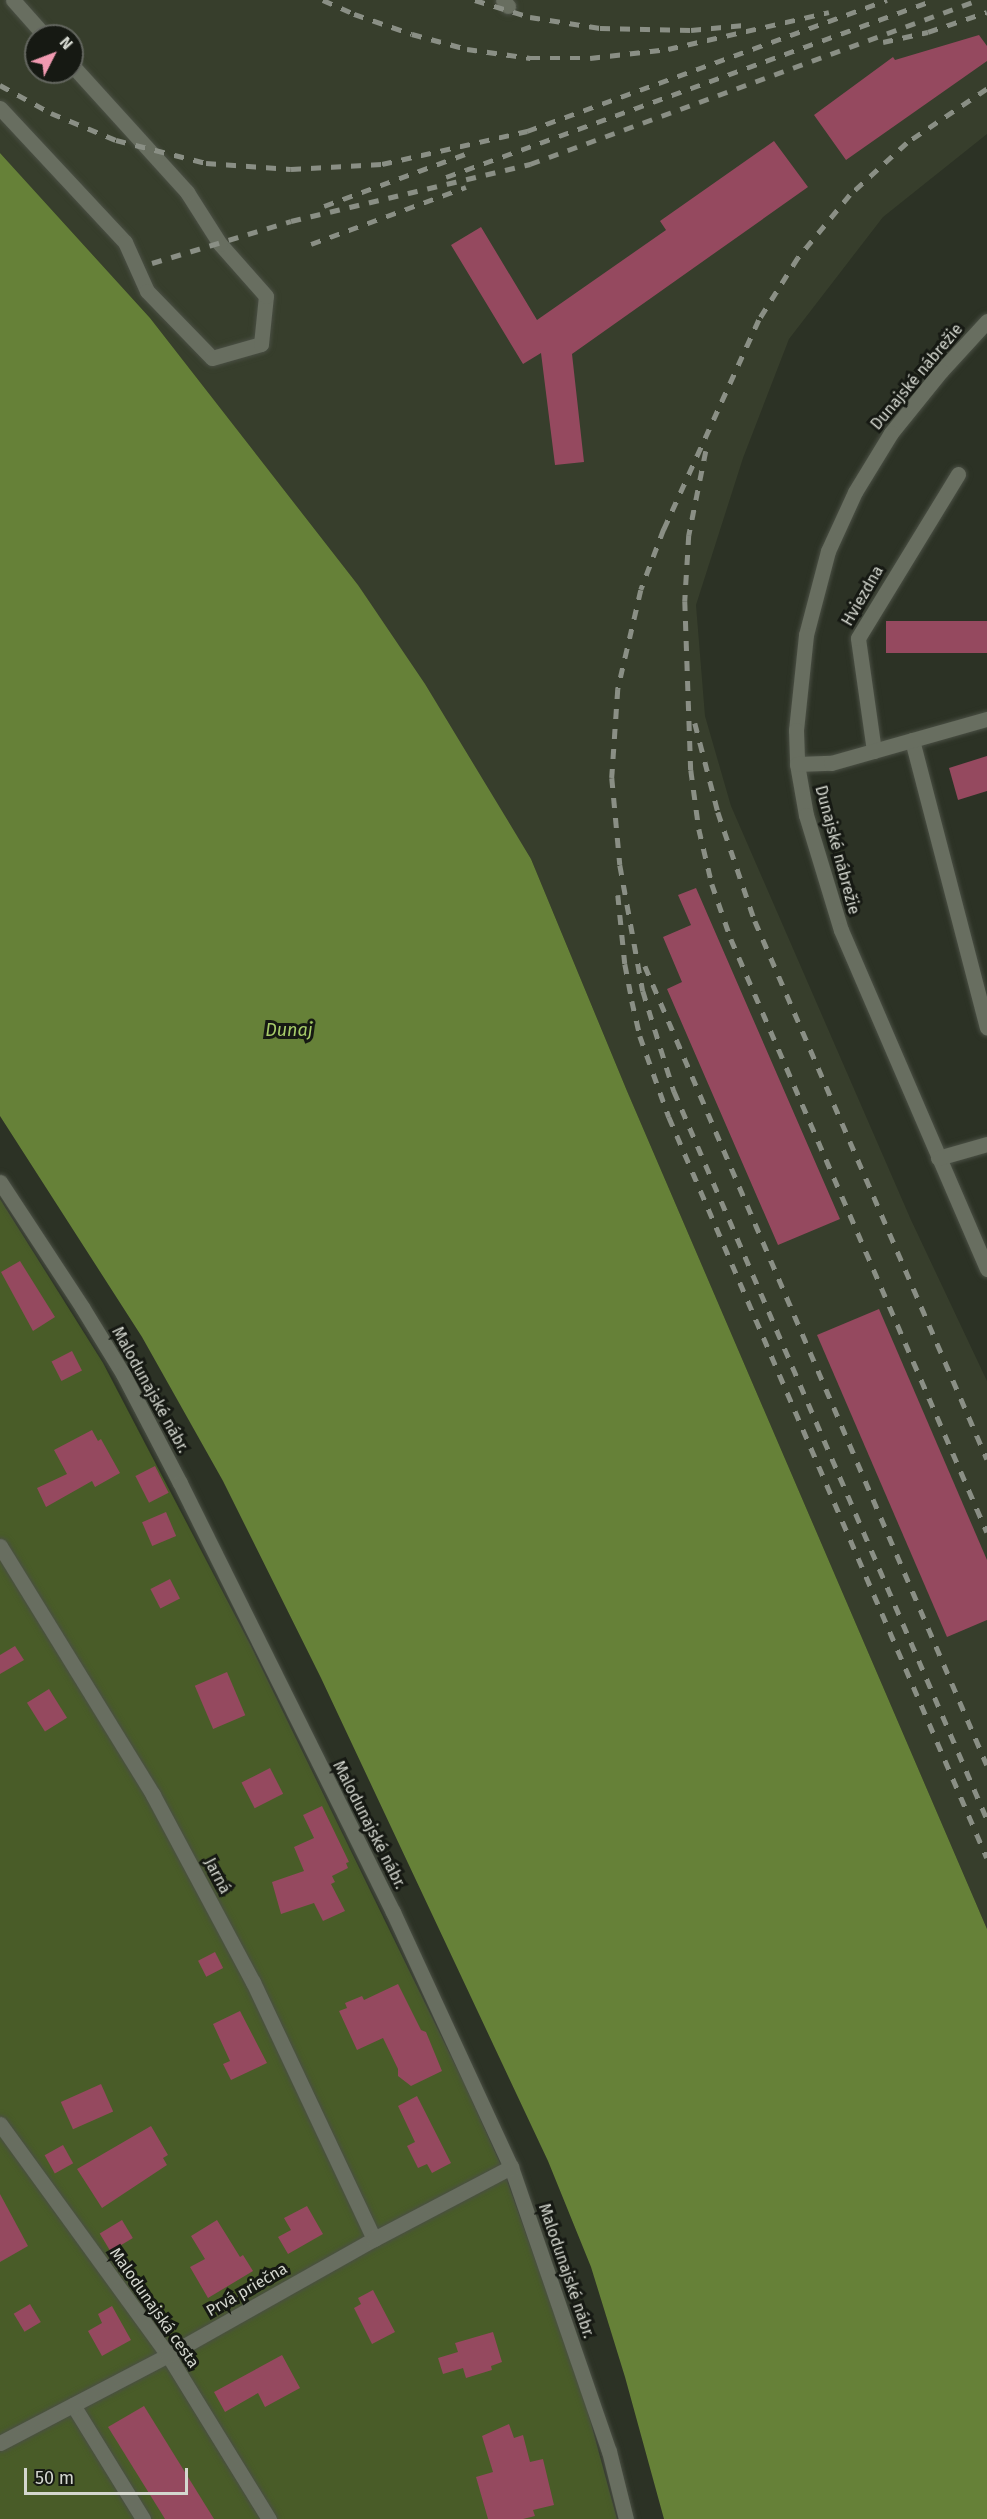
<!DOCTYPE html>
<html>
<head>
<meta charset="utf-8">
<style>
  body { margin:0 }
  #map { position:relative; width:987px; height:2519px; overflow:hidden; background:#2c3225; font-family:"Fira Sans",sans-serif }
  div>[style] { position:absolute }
  .built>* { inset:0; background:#373e2c }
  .green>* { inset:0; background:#495c28 }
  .water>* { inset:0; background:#668138 }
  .building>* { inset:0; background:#95495f; transform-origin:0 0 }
  .roads { filter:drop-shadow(0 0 2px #4a4f44) drop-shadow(0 0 2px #4a4f44) }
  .minor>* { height:15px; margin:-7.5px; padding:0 7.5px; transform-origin:7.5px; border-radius:7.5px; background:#686e60 }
  .rail>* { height:4.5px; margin-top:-2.25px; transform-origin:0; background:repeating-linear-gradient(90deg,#8a8f85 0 10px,transparent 0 20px) }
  span { translate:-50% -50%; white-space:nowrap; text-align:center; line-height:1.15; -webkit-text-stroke:6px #161913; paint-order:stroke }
  .street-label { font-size:16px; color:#d4d7cf }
  .water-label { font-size:18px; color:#a8cd6a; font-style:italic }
  .north { position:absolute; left:24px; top:24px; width:60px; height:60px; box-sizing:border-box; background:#161913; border:2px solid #62655e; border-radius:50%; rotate:48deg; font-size:16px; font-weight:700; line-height:24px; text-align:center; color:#d4d7cf }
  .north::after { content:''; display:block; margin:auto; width:21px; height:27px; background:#f19ab1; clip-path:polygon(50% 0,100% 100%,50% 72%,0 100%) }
  .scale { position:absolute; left:24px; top:2468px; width:164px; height:27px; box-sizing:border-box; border:3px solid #d4d7cf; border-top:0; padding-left:8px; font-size:18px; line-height:21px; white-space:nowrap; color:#d4d7cf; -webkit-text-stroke:4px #161913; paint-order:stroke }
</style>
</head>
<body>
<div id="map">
  <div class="built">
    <div style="clip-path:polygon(evenodd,0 0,987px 0,987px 134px,883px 217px,789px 339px,743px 458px,696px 605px,705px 716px,731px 806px,911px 1220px,987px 1381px,987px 1929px,627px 1091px,531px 859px,358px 585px,150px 318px,0 153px,0 0,36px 36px,72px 36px,72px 72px,36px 72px,36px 36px)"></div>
  </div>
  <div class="green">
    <div style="clip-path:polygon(0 1199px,103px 1363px,250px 1644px,465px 2085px,504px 2172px,583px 2394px,617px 2519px,0 2519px)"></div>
  </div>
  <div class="water">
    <div style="clip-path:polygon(0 153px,150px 318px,358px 585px,425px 684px,531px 859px,627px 1091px,987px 1929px,987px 2519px,664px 2519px,625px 2377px,591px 2267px,548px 2161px,321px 1678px,223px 1481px,142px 1337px,0 1116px)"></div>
  </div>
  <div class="building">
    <div style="clip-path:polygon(979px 35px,987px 46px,987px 61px,846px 160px,814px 115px,893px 57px,895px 60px)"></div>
    <div style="clip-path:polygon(774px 141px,808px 187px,572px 354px,584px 462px,555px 465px,541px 353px,523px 364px,451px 245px,481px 227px,537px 320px,666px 230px,660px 221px)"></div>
    <div style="left:987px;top:621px;width:32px;height:101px;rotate:90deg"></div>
    <div style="clip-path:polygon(987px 756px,987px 791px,958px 800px,949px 768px)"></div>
    <div style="clip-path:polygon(696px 888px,840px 1219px,778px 1245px,667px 989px,682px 982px,663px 937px,691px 925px,678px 895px)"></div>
    <div style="clip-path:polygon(20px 1261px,55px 1317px,33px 1331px,1px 1272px)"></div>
    <div style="clip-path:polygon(879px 1309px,987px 1560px,987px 1620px,947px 1637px,817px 1335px)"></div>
    <div style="left:72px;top:1351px;width:22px;height:23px;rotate:63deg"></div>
    <div style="clip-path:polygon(92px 1430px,98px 1441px,101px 1439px,120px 1473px,95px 1487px,92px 1481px,46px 1507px,37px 1488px,67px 1474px,54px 1450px)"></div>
    <div style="left:155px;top:1466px;width:30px;height:22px;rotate:63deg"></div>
    <div style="left:166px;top:1512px;width:26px;height:26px;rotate:67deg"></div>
    <div style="left:170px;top:1579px;width:22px;height:22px;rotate:63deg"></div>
    <div style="clip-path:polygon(15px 1646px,24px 1660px,0 1674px,0 1655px)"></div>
    <div style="left:227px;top:1672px;width:47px;height:35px;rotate:67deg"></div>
    <div style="left:49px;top:1689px;width:34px;height:26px;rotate:58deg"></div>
    <div style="left:270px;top:1768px;width:29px;height:32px;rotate:63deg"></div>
    <div style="clip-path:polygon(322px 1806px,349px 1862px,346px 1863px,348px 1868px,332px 1876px,335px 1882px,331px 1884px,345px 1911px,323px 1921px,314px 1903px,281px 1914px,272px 1882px,304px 1871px,294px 1847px,314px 1838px,303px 1815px)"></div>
    <div style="left:215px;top:1952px;width:18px;height:19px;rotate:63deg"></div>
    <div style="clip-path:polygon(398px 1984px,421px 2030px,426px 2032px,442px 2071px,411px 2086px,398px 2076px,398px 2069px,383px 2038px,357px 2050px,339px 2011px,347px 2008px,345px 2003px,362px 1996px,364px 2000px)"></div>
    <div style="clip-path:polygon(240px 2011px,267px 2063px,231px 2080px,223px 2064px,230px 2061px,213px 2024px)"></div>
    <div style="left:101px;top:2084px;width:30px;height:44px;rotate:66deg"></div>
    <div style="clip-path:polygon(417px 2096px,451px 2163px,432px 2173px,427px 2164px,418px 2168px,407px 2146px,415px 2142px,398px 2106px)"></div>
    <div style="clip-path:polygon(151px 2126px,168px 2155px,163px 2158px,167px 2165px,102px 2208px,77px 2169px)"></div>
    <div style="left:63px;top:2145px;width:21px;height:21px;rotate:61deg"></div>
    <div style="clip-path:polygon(0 2194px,28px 2246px,0 2262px)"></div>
    <div style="clip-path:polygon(307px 2206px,323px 2234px,288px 2254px,278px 2237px,291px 2230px,284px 2218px)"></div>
    <div style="left:122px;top:2220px;width:21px;height:26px;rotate:59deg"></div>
    <div style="clip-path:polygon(217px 2220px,240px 2257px,243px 2255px,253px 2271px,208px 2298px,190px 2267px,205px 2259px,191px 2236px)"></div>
    <div style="clip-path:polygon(373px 2290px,395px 2332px,372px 2344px,354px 2308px,361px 2304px,358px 2298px)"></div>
    <div style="left:30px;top:2304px;width:21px;height:19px;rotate:59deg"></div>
    <div style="clip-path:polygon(112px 2306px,131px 2340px,102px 2356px,88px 2331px,102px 2323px,98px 2314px)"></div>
    <div style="clip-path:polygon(493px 2332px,502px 2362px,491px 2366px,492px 2370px,466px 2378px,463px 2368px,443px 2374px,438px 2358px,458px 2352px,455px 2343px)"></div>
    <div style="clip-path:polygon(282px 2355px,300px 2388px,265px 2407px,258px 2393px,225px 2412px,214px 2392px)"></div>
    <div style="clip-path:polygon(144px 2406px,214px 2519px,165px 2519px,108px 2427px)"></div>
    <div style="clip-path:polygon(509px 2424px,514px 2438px,523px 2435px,530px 2462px,543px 2459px,554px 2505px,533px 2510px,535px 2516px,523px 2519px,488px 2519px,476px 2477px,493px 2472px,482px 2436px)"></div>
  </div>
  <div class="roads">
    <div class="minor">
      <div style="left:13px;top:0;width:48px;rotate:48.4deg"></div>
      <div style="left:503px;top:0;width:8px;rotate:50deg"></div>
      <div style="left:0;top:108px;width:183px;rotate:47deg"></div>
      <div style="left:125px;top:242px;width:54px;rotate:65.8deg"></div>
      <div style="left:147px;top:291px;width:93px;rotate:45.9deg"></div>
      <div style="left:212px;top:358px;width:51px;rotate:-15.9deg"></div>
      <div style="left:261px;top:344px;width:48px;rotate:-84.1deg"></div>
      <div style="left:266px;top:296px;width:69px;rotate:-131.5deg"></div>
      <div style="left:220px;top:244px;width:62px;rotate:-122.4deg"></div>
      <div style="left:187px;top:192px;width:171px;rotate:-132.2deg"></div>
      <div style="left:987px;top:321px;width:68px;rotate:132.6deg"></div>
      <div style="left:941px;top:371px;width:80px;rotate:128.9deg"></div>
      <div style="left:891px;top:433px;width:69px;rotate:121.4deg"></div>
      <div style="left:855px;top:492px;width:65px;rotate:114.6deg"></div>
      <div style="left:828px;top:551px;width:87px;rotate:104.7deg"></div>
      <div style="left:806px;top:635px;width:96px;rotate:96deg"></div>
      <div style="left:796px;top:730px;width:34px;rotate:88deg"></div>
      <div style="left:797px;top:764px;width:52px;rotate:80deg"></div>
      <div style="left:806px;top:815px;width:120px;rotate:73.1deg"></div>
      <div style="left:841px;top:930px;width:369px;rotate:66.7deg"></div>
      <div style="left:912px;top:740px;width:297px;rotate:75.4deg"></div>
      <div style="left:874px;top:751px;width:114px;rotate:-98.1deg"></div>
      <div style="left:858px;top:638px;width:192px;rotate:-58.6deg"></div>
      <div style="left:797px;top:764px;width:34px;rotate:-2deg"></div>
      <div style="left:831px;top:763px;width:162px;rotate:-15.8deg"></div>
      <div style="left:938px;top:1158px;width:51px;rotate:-15.9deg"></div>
      <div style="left:0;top:1182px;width:149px;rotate:56.7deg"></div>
      <div style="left:82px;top:1307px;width:79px;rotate:58.5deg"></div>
      <div style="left:123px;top:1374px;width:123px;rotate:62.4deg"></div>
      <div style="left:180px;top:1483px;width:479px;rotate:63.6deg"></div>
      <div style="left:393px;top:1912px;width:281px;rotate:65.2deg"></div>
      <div style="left:511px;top:2167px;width:300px;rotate:71deg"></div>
      <div style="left:609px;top:2451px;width:70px;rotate:76deg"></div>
      <div style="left:0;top:1546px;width:292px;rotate:58.4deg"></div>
      <div style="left:153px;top:1795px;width:212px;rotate:61.9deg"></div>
      <div style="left:253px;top:1982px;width:284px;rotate:64.8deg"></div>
      <div style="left:0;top:2124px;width:286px;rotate:54deg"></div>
      <div style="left:168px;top:2355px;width:193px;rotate:58.4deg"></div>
      <div style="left:73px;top:2405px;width:134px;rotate:58.4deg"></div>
      <div style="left:0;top:2443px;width:190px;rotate:-27.6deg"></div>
      <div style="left:168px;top:2355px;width:236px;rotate:-29.4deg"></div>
      <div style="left:374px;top:2239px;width:155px;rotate:-27.7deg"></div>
    </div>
  </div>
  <div class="rail">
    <div style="left:323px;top:0;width:34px;rotate:24deg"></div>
    <div style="left:354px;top:14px;width:61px;rotate:19deg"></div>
    <div style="left:412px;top:34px;width:57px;rotate:15.3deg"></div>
    <div style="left:467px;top:49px;width:64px;rotate:8.1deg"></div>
    <div style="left:530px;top:58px;width:60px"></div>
    <div style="left:590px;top:58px;width:79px;rotate:-6.6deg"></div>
    <div style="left:668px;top:49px;width:165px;rotate:-12.9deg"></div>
    <div style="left:475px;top:0;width:58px;rotate:17.2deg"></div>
    <div style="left:530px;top:17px;width:71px;rotate:8.9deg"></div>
    <div style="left:600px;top:28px;width:91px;rotate:1.3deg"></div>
    <div style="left:691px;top:30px;width:53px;rotate:-5.4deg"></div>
    <div style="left:883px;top:42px;width:46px;rotate:-12.5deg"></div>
    <div style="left:928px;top:32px;width:62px;rotate:-18.7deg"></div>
    <div style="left:0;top:85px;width:58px;rotate:28.8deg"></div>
    <div style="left:51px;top:113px;width:70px;rotate:22.6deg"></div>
    <div style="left:116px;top:140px;width:93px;rotate:14.3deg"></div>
    <div style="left:206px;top:163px;width:85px;rotate:4deg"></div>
    <div style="left:291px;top:169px;width:91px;rotate:-3.1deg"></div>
    <div style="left:382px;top:164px;width:149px;rotate:-12.8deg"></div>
    <div style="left:527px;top:131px;width:383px;rotate:-20deg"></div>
    <div style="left:987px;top:89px;width:97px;rotate:146deg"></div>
    <div style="left:907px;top:143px;width:77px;rotate:137.6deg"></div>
    <div style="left:850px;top:195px;width:82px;rotate:129.5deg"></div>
    <div style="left:798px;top:258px;width:73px;rotate:122.2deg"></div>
    <div style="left:759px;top:320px;width:230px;rotate:114.4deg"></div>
    <div style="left:664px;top:529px;width:65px;rotate:110.7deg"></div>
    <div style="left:641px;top:590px;width:102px;rotate:103.1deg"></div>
    <div style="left:618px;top:689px;width:89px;rotate:93.9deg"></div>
    <div style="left:612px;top:778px;width:87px;rotate:84.7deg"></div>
    <div style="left:620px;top:865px;width:128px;rotate:79.7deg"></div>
    <div style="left:643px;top:991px;width:105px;rotate:72.8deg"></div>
    <div style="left:674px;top:1091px;width:792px;rotate:66.73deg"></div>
    <div style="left:446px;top:177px;width:519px;rotate:-19.94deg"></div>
    <div style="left:324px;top:206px;width:150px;rotate:-20.2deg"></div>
    <div style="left:311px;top:244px;width:165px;rotate:-20.2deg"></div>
    <div style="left:152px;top:263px;width:145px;rotate:-16.8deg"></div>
    <div style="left:291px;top:221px;width:246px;rotate:-13.4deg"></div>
    <div style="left:530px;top:164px;width:478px;rotate:-20.1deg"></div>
    <div style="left:706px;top:451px;width:86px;rotate:101.4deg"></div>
    <div style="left:689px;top:535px;width:66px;rotate:93.5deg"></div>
    <div style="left:685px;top:601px;width:169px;rotate:88deg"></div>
    <div style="left:691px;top:770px;width:60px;rotate:82.3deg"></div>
    <div style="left:699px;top:829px;width:57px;rotate:76.7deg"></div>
    <div style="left:712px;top:884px;width:58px;rotate:70.9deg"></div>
    <div style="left:731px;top:939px;width:646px;rotate:66.65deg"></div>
    <div style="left:695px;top:723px;width:92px;rotate:75.5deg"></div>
    <div style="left:718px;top:812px;width:115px;rotate:71.3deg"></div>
    <div style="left:755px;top:921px;width:586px;rotate:66.67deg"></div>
    <div style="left:618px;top:895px;width:69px;rotate:84.2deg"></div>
    <div style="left:625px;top:964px;width:38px;rotate:79deg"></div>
    <div style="left:632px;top:1001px;width:36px;rotate:77deg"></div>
    <div style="left:640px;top:1036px;width:86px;rotate:70.3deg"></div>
    <div style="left:669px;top:1117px;width:806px;rotate:66.77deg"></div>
    <div style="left:645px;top:966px;width:869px;rotate:66.83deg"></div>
  </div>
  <div class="street-label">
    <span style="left:917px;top:377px;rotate:-50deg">Dunajské nábrežie</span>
    <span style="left:863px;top:596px;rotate:-60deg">Hviezdna</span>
    <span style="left:837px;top:850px;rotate:75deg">Dunajské nábrežie</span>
    <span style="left:150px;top:1390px;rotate:61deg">Malodunajské nábr.</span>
    <span style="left:369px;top:1825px;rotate:63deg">Malodunajské nábr.</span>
    <span style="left:217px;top:1876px;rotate:62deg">Jarná</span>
    <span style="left:566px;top:2271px;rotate:71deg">Malodunajské nábr.</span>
    <span style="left:247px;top:2290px;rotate:-30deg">Prvá priečna</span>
    <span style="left:154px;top:2308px;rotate:55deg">Malodunajská cesta</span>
  </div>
  <div class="water-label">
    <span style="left:289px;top:1030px">Dunaj</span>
  </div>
  <div class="north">N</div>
  <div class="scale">50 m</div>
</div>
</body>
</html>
